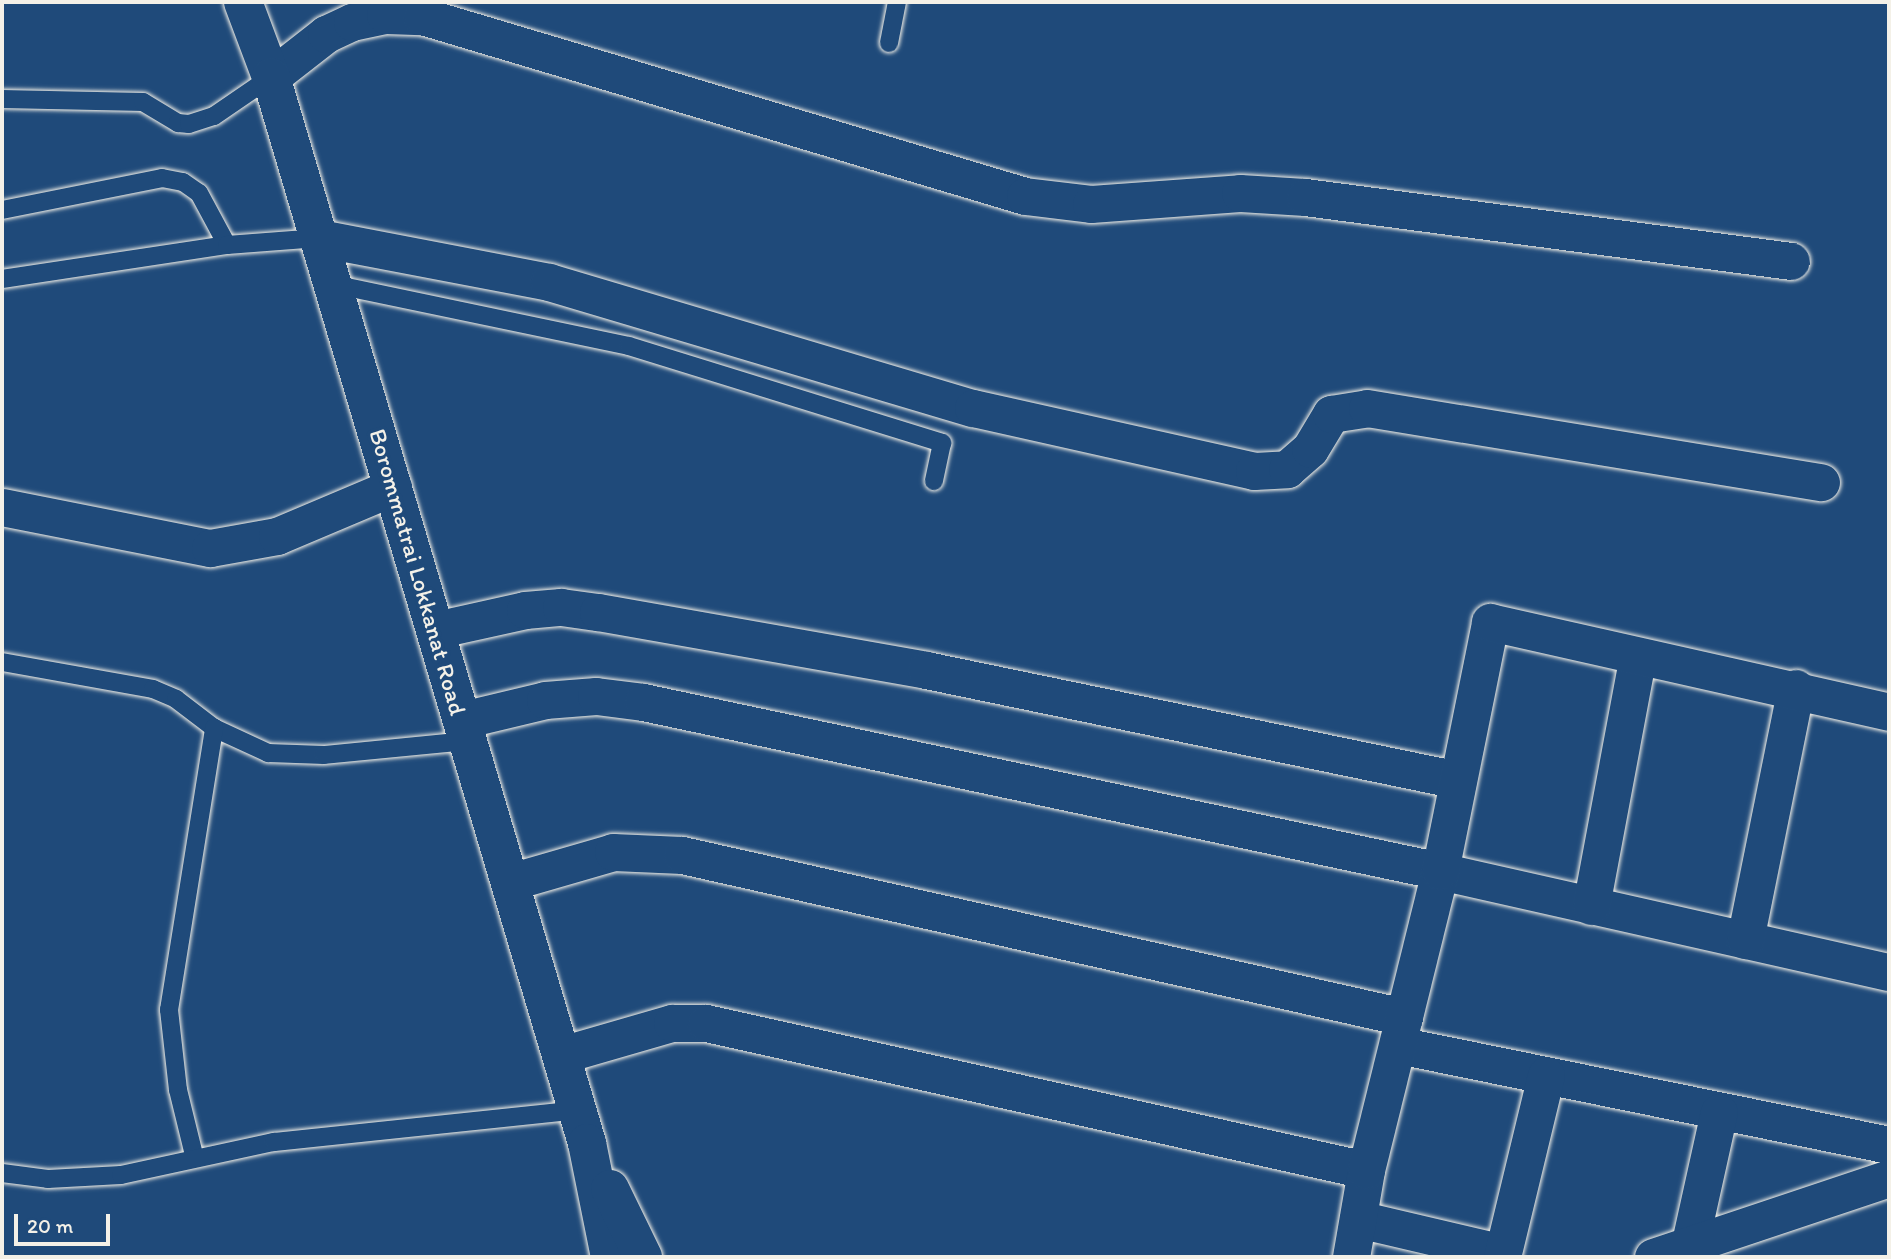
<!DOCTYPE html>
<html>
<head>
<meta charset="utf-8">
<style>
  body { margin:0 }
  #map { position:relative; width:1891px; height:1259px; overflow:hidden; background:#1f4a7a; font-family:Itim,sans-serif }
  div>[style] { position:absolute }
  .roads { filter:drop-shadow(0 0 2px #f4f1e8) drop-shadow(0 0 2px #f4f1e8) }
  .service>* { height:18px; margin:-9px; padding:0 9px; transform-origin:9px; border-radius:9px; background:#1f4a7a }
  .minor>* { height:37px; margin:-18.5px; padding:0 18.5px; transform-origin:18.5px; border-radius:18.5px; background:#1f4a7a }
  .secondary>* { height:38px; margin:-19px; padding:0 19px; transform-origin:19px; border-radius:19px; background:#1f4a7a }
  span { translate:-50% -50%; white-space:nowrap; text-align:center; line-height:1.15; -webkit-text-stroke:7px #1f4a7a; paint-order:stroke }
  .street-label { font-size:24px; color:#f4f1e8 }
  .frame { position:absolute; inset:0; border:4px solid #f4f1e8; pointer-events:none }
  .scale { position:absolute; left:14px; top:1214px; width:96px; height:32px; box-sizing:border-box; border:4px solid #f4f1e8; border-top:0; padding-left:9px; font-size:21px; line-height:24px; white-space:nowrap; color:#f4f1e8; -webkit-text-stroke:5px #1f4a7a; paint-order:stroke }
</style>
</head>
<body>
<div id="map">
  <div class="roads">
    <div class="service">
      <div style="left:889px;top:43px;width:42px;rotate:-79deg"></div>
      <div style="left:2px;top:99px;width:141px;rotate:1.2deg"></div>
      <div style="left:143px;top:102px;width:41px;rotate:31deg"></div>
      <div style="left:178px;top:123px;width:11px;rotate:5deg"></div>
      <div style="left:189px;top:124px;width:26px;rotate:-18deg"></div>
      <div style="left:214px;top:116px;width:69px;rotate:-34.4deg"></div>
      <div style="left:2px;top:210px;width:163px;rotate:-11.3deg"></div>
      <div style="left:162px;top:178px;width:21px;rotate:11deg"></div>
      <div style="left:183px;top:182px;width:19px;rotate:35deg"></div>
      <div style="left:199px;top:193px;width:59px;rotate:61.7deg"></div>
      <div style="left:2px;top:279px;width:228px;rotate:-8.6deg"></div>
      <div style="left:227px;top:245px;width:92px;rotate:-4.4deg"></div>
      <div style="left:332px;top:284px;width:303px;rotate:11.8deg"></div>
      <div style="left:629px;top:346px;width:328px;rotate:17.2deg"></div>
      <div style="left:942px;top:443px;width:39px;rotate:102deg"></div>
      <div style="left:2px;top:662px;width:153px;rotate:10.1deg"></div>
      <div style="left:153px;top:689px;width:25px;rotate:23deg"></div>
      <div style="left:176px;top:699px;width:48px;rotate:37.3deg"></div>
      <div style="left:214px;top:728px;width:60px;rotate:24.8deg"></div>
      <div style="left:268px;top:753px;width:56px;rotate:2deg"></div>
      <div style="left:324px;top:755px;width:145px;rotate:-5.6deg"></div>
      <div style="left:194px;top:1155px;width:67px;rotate:-103.8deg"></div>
      <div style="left:178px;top:1090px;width:81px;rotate:-96.4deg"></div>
      <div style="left:169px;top:1010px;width:286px;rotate:-80.9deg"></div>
      <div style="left:2px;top:1173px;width:46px;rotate:7.4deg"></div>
      <div style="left:48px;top:1179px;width:73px;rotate:-3.1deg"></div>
      <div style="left:121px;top:1175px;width:157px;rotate:-12.2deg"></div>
      <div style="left:274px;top:1142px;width:305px;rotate:-6deg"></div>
    </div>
    <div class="minor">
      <div style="left:271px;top:77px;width:70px;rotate:-38deg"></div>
      <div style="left:326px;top:34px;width:29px;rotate:-25deg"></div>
      <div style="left:352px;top:22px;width:34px;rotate:-12deg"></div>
      <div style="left:385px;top:15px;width:37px;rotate:2deg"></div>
      <div style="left:422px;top:16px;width:629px;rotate:16.62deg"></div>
      <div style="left:1025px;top:196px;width:66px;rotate:6.9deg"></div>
      <div style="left:1091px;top:204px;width:149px;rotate:-4.2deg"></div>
      <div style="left:1240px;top:193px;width:65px;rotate:3.5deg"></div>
      <div style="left:1305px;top:197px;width:490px;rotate:7.5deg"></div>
      <div style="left:319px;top:238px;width:234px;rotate:10.8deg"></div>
      <div style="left:549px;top:282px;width:442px;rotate:16.6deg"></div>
      <div style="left:973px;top:408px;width:288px;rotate:12.6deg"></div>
      <div style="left:1254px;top:471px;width:33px;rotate:-3deg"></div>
      <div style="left:1287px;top:469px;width:30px;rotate:-41deg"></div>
      <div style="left:1310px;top:449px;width:41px;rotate:-59deg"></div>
      <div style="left:1331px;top:414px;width:36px;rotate:-9deg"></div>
      <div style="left:1367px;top:408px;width:460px;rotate:9.3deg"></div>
      <div style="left:2px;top:507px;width:212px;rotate:11.2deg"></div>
      <div style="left:210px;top:548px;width:68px;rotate:-10.2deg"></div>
      <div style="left:277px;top:536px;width:126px;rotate:-22.9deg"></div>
      <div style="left:435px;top:630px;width:92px;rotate:-12.5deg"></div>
      <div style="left:525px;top:610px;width:36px;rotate:-5deg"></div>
      <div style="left:561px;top:607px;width:37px;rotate:8deg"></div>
      <div style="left:598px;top:612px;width:333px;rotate:10deg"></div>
      <div style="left:926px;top:670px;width:543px;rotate:11.68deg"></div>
      <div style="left:462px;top:720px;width:85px;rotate:-13.5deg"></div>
      <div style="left:545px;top:700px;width:51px;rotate:-4.5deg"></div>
      <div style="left:596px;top:696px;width:47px;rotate:7.3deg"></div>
      <div style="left:643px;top:702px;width:815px;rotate:11.97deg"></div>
      <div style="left:1440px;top:871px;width:460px;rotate:12.7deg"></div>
      <div style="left:510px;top:882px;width:107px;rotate:-16.2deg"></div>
      <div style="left:613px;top:852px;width:69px;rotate:2.5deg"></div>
      <div style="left:682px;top:855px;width:740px;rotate:12.65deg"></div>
      <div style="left:1591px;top:906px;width:254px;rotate:-79.4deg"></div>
      <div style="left:1745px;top:940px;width:257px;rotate:-78.6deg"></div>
      <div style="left:1398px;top:1045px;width:501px;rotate:11.51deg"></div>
      <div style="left:561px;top:1055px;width:116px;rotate:-16.1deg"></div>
      <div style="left:672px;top:1023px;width:34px"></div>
      <div style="left:706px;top:1023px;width:676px;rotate:12.56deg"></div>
      <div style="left:1358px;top:1219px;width:149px;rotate:13.2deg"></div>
      <div style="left:1689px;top:1247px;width:138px;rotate:-77.5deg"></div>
      <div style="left:1351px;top:1257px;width:88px;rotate:-80.2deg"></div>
      <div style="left:1366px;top:1170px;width:308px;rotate:-76.1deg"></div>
      <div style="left:1440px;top:871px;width:254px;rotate:-78.6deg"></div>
      <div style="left:1490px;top:622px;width:409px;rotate:12.7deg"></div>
      <div style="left:1502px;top:1257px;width:187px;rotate:-76.4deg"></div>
      <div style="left:1653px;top:1257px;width:249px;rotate:-18.5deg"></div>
    </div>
    <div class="secondary">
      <div style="left:243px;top:2px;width:80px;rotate:69.5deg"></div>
      <div style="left:271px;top:77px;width:1112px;rotate:73.49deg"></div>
      <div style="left:587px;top:1143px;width:116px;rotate:78.6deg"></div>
      <div style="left:610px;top:1189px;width:76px;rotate:64.1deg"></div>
    </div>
  </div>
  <div class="street-label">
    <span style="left:418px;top:572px;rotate:74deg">Borommatrai Lokkanat Road</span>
  </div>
  <div class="frame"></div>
  <div class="scale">20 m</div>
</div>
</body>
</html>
